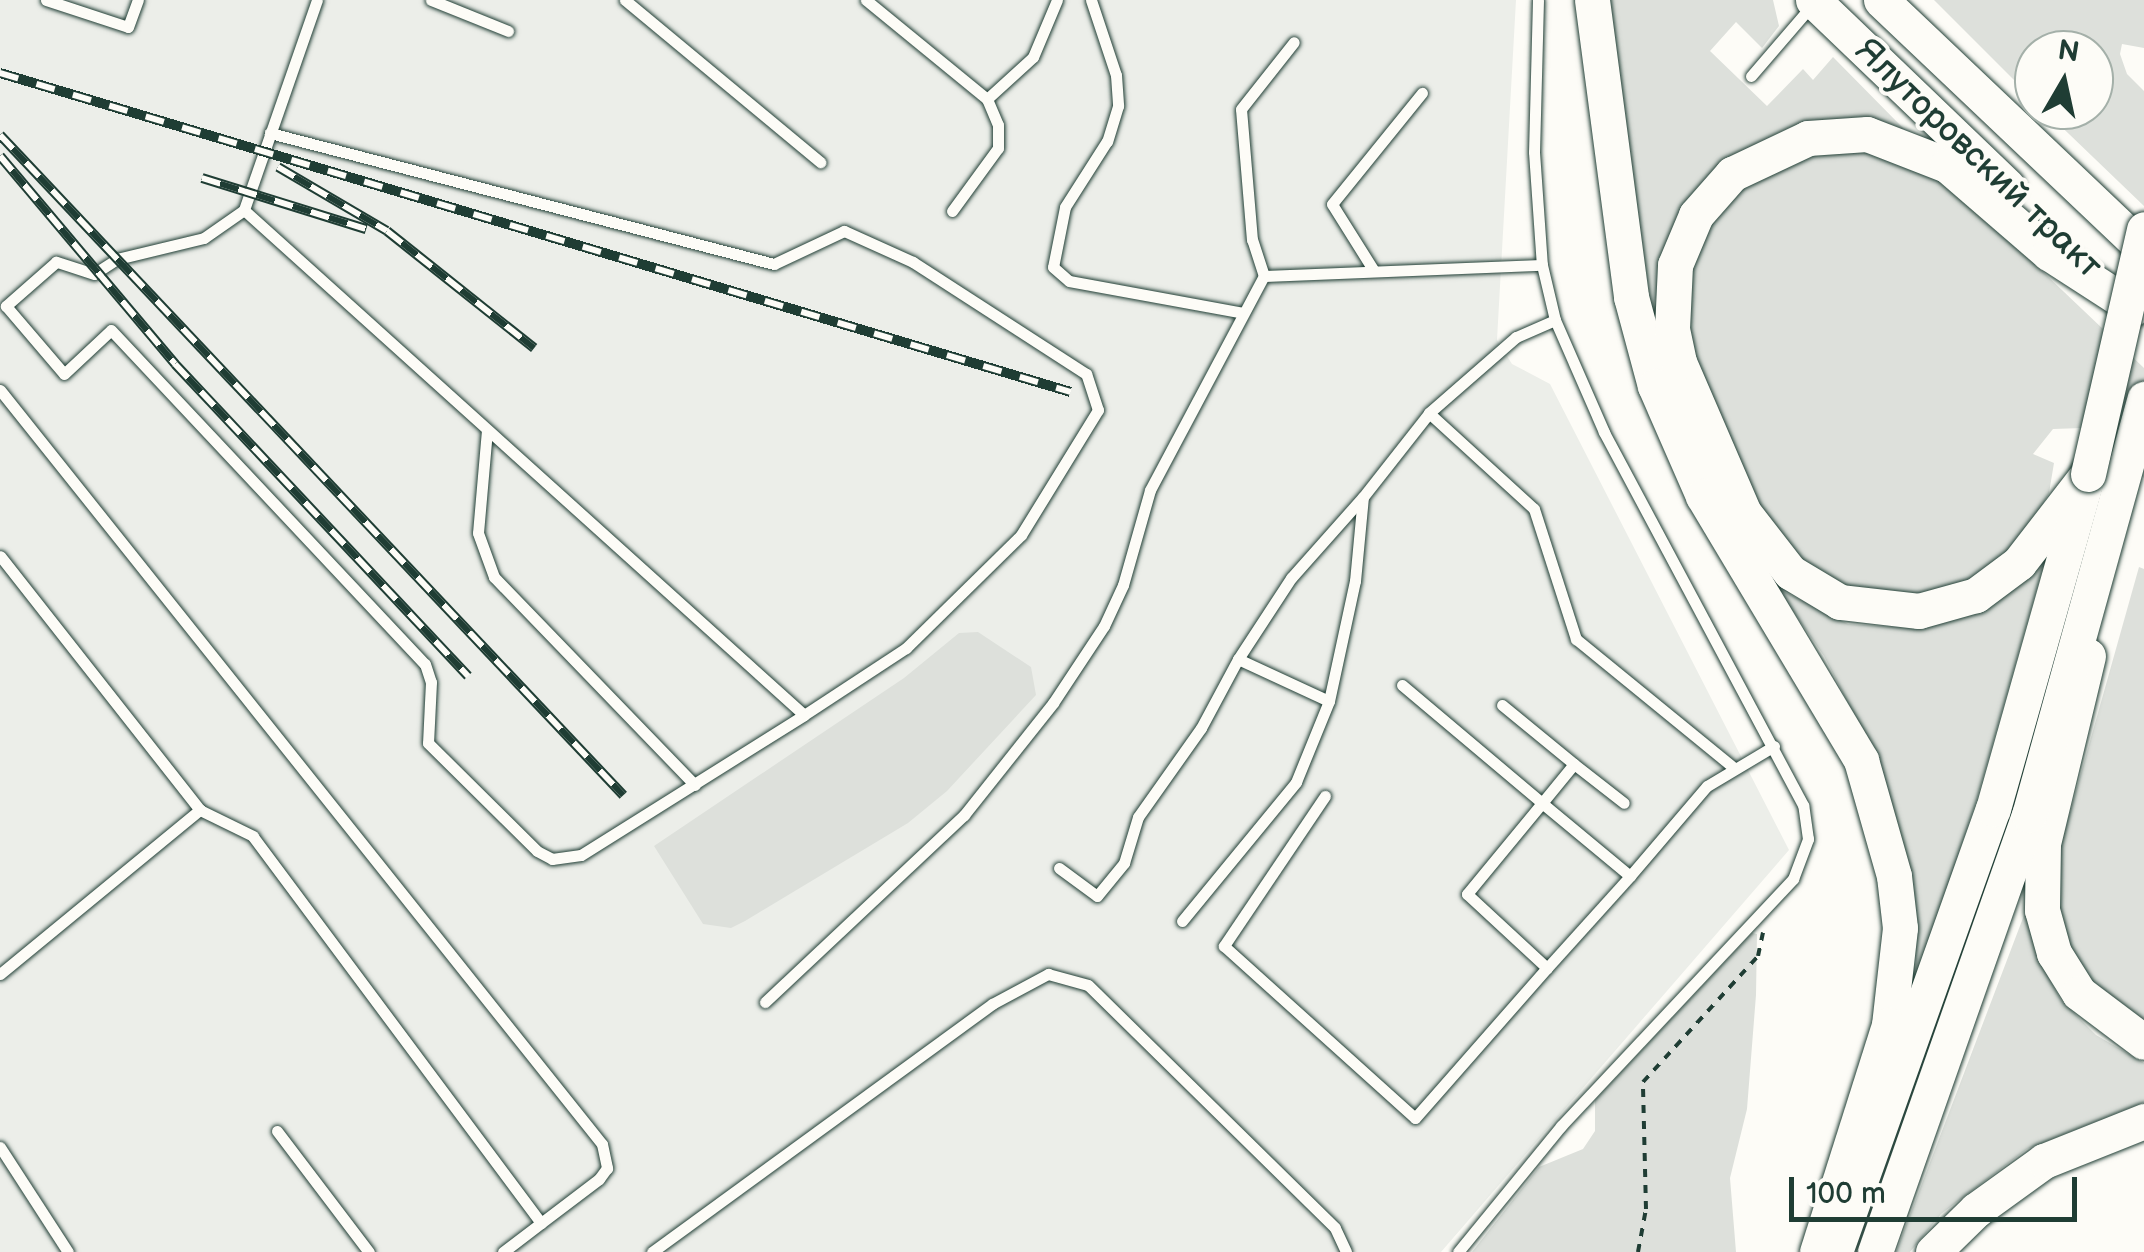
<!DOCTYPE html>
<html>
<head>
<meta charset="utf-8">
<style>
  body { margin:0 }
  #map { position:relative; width:2144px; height:1252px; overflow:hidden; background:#fdfcf7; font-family:"Balsamiq Sans",sans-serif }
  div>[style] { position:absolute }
  .built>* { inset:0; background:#eceee9 }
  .green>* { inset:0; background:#dde0db }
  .path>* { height:4px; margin-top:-2px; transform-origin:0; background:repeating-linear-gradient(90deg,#1f3d34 0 8px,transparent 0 16px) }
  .roads { filter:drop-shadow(0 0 2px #1f3d34) drop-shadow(0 0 2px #1f3d34) }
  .service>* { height:11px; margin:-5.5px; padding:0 5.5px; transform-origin:5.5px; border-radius:5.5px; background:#fdfcf7 }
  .primary>* { height:35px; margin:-17.5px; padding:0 17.5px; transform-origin:17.5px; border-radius:17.5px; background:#fdfcf7 }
  .trunk>* { height:35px; margin:-17.5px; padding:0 17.5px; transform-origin:17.5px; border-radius:17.5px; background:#fdfcf7 }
  .rail>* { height:10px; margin-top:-5px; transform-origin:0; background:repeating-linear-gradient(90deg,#fdfcf7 0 19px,#1f3d34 0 38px); box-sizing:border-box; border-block:2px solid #1f3d34 }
  .bridges { filter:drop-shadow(0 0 2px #1f3d34) drop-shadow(0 0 2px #1f3d34) }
  .trunk-bridge>* { height:35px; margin:-17.5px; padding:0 17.5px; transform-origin:17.5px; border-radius:17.5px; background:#fdfcf7 }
  span { translate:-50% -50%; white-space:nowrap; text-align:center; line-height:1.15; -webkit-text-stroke:8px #fdfcf7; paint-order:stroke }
  .street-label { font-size:35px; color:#1f3d34 }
  .north { position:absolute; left:2014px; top:30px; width:100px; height:100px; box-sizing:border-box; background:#fdfcf7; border:2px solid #a4b0a9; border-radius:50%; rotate:9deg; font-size:28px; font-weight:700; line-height:40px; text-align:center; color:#1f3d34 }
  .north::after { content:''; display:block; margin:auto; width:35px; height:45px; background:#1f3d34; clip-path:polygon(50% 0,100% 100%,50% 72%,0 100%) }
  .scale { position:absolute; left:1789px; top:1177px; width:288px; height:45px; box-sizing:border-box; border:5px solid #1f3d34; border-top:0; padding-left:12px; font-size:30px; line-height:35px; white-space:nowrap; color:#1f3d34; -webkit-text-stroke:8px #fdfcf7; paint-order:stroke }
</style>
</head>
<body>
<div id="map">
  <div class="built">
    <div style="clip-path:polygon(0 0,1516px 0,1497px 340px,1512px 364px,1550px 384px,1789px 850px,1441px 1252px,0 1252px)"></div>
  </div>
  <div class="green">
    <div style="clip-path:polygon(1607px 0,1773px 0,1779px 26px,1762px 48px,1736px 22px,1710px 51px,1767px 106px,1803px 69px,1813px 80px,1833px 57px,1904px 129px,1791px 127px,1731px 156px,1685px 204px,1652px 310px)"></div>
    <div style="clip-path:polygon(1934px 0,2144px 0,2144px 48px,2122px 44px,2120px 54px,2127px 74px,2144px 91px,2144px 206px,2044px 110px,2094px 110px,2094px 50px,2034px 50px,2034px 100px)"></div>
    <div style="clip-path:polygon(1854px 149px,1892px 155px,1957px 190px,2144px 368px,2144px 478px,2083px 428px,2053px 429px,2033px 454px,2054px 463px,2049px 493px,2020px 545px,1950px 592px,1867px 595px,1804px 565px,1763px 517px,1689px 344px,1686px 286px,1705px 230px,1740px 188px,1800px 157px)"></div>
    <div style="clip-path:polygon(2045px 560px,1977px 799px,1917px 978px,1914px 932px,1868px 742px,1824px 656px,1777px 588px,1848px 624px,1912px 628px,1960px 617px)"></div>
    <div style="clip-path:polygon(2139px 567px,2144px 569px,2144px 1027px,2098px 994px,2071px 954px,2058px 912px,2060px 848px)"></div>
    <div style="clip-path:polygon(978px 632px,1031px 667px,1036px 695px,947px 791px,908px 823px,745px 921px,731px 928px,703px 924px,654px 846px,904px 678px,959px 633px)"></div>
    <div style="clip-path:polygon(2026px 910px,2040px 962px,2061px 1000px,2096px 1035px,2144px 1063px,2144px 1102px,2027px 1149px,1941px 1214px,1910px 1252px,1896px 1252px)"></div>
    <div style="clip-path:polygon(1752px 933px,1757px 934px,1756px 995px,1747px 1109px,1730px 1178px,1736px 1252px,1472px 1252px,1539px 1167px,1583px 1149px,1595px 1131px,1595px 1100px)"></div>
  </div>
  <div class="path">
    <div style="left:1638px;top:1252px;width:44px;rotate:-79.5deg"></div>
    <div style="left:1646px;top:1209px;width:127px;rotate:-91.4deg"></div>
    <div style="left:1643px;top:1082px;width:171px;rotate:-47.6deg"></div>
    <div style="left:1758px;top:956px;width:24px;rotate:-78deg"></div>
  </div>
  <div class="roads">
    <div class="service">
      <div style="left:46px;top:0;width:86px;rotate:18.2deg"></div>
      <div style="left:128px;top:27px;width:29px;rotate:-70deg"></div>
      <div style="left:317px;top:0;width:222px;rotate:109.2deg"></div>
      <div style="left:244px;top:210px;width:49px;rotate:145deg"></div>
      <div style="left:204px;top:238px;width:89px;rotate:166.4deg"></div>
      <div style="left:117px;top:259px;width:27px;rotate:147deg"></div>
      <div style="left:94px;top:274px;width:40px;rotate:-162deg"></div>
      <div style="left:56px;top:262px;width:67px;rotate:138.7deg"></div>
      <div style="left:6px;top:306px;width:89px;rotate:49.5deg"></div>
      <div style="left:64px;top:374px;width:64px;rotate:-43.1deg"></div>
      <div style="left:111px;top:330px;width:458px;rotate:46.8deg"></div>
      <div style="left:425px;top:664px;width:19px;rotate:72deg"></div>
      <div style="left:431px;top:682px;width:61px;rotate:92.8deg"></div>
      <div style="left:428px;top:743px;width:153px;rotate:44.7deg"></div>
      <div style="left:537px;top:851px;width:17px;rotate:28deg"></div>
      <div style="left:552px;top:859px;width:29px;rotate:-8deg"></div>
      <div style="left:581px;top:855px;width:263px;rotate:-32.1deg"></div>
      <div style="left:431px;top:0;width:83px;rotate:21.9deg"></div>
      <div style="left:625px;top:0;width:254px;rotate:39.7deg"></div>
      <div style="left:866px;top:0;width:156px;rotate:39.3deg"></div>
      <div style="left:1091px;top:0;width:79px;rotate:71.6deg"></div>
      <div style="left:1116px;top:75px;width:31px;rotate:86deg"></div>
      <div style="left:1118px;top:106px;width:37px;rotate:107deg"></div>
      <div style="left:1107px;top:141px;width:78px;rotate:122.5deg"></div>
      <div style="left:1065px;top:207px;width:61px;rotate:101.3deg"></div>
      <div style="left:1053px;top:267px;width:21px;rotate:41deg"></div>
      <div style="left:1069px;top:281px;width:177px;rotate:10.4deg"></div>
      <div style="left:1538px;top:0;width:152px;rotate:91.5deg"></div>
      <div style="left:1534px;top:152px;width:113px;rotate:86deg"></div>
      <div style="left:1542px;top:265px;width:57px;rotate:76.7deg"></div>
      <div style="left:1555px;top:320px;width:43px;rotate:156.4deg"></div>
      <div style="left:1516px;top:337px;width:116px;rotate:138.9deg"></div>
      <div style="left:1429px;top:413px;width:142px;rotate:42.4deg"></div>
      <div style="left:1534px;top:509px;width:137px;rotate:72.1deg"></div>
      <div style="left:1576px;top:639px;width:204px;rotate:39.2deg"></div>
      <div style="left:1751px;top:76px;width:94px;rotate:-49.3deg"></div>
      <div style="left:244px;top:210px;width:754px;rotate:42.04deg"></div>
      <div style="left:804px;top:715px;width:122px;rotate:-33.3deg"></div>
      <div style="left:906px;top:648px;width:161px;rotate:-44.5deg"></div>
      <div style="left:1021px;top:535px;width:147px;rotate:-58.4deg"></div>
      <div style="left:1098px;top:410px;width:38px;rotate:-108deg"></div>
      <div style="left:1086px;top:374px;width:206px;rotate:-147.1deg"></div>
      <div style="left:913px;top:262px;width:76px;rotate:-155.8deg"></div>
      <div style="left:844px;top:231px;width:77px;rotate:154.8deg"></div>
      <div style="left:774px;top:264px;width:521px;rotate:-165.43deg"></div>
      <div style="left:952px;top:211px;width:78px;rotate:-53.9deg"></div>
      <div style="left:998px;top:148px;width:23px;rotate:-90deg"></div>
      <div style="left:998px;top:125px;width:28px;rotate:-113deg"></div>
      <div style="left:987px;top:99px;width:62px;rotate:-42.4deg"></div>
      <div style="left:1033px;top:57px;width:62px;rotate:-67.2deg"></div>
      <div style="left:1374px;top:271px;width:79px;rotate:-122.1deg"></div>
      <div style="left:1332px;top:204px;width:143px;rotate:-51deg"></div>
      <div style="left:1264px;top:276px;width:38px;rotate:-108deg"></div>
      <div style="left:1252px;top:240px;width:131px;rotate:-94.8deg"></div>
      <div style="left:1241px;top:109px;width:85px;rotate:-51.7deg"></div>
      <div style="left:0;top:390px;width:965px;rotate:51.4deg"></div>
      <div style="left:602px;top:1144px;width:25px;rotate:78deg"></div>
      <div style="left:607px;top:1168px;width:14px;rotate:126deg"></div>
      <div style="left:599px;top:1179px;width:73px;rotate:142.8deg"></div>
      <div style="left:541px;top:1223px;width:482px;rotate:-126.7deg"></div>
      <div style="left:253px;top:836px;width:59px;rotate:-153.9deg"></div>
      <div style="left:200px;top:810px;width:323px;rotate:-128.2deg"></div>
      <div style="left:487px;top:430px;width:103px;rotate:95deg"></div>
      <div style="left:478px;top:533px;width:47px;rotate:70deg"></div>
      <div style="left:494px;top:577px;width:289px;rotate:46deg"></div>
      <div style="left:1363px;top:497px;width:108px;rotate:131.6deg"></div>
      <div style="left:1291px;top:578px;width:97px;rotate:123.2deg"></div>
      <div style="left:1238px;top:659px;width:100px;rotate:24.8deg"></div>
      <div style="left:1329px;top:701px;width:123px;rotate:-77.8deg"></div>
      <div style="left:1355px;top:581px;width:84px;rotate:-84.6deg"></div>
      <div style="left:1363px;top:497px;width:107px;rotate:-51.8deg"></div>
      <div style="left:1402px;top:685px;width:183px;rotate:40.1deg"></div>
      <div style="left:1542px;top:803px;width:50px;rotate:-50.6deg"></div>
      <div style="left:1574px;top:764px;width:93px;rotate:-140.7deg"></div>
      <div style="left:1574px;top:764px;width:63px;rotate:38deg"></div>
      <div style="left:1325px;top:796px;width:181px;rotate:124deg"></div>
      <div style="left:1224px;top:946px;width:257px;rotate:42deg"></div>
      <div style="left:1415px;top:1118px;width:200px;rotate:-48.7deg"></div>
      <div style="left:1059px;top:868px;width:47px;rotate:36.4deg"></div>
      <div style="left:1097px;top:896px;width:43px;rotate:-50.7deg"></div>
      <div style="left:1124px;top:863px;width:48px;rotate:-73.1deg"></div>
      <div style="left:1138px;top:817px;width:109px;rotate:-54.7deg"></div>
      <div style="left:1201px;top:728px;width:78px;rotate:-61.8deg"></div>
      <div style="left:1630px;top:876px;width:114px;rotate:-140.3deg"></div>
      <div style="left:1542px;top:803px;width:118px;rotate:129.5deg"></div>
      <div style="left:1467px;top:894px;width:109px;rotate:42.8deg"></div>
      <div style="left:1547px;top:968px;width:124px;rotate:-47.9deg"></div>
      <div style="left:1630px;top:876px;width:118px;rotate:-49.5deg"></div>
      <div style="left:1707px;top:786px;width:78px;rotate:-30.8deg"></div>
      <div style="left:1182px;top:921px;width:180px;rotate:-50.6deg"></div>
      <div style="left:1296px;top:782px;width:87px;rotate:-67.8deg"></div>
      <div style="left:0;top:974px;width:259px;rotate:-39.4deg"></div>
      <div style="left:765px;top:1002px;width:273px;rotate:-43.2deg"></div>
      <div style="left:964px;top:815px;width:143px;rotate:-51.5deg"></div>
      <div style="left:1053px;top:703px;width:92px;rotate:-56.5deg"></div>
      <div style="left:1104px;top:626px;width:45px;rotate:-65.1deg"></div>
      <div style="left:1123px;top:585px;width:99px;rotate:-74.1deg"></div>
      <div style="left:1150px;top:490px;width:242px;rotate:-62deg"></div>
      <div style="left:1264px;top:276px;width:278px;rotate:-2.3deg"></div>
      <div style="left:277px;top:1131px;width:152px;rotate:52.8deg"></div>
      <div style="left:0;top:1147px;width:125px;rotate:57.1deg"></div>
      <div style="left:503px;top:1252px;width:48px;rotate:-37.3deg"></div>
      <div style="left:652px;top:1252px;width:421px;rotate:-36.1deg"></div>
      <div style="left:992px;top:1004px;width:64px;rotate:-28.2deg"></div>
      <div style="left:1048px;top:974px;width:41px;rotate:15.4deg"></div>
      <div style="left:1088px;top:985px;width:346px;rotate:44.5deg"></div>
      <div style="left:1335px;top:1228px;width:26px;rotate:65deg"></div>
      <div style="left:1458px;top:1252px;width:163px;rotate:-50.7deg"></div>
      <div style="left:1561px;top:1126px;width:339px;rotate:-46.8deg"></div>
      <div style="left:1793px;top:879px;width:43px;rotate:-69.4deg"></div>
      <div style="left:1808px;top:839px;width:34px;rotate:-98deg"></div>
      <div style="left:1803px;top:805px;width:423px;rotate:-118.1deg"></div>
      <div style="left:1604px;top:432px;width:122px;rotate:-113.6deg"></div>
    </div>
    <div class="primary">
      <div style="left:1592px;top:0;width:300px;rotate:82.5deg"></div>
      <div style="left:1631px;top:297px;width:92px;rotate:74.9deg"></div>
      <div style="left:1655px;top:386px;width:120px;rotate:66.4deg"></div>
      <div style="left:1703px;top:496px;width:308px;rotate:59.1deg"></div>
      <div style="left:1861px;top:760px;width:121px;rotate:74.1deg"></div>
      <div style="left:1894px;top:876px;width:52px;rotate:83.4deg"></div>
      <div style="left:1900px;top:928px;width:98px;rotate:96.5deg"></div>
      <div style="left:1889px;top:1025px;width:238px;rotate:107.6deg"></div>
      <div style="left:1813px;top:0;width:269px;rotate:43.8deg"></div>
      <div style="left:1881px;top:0;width:363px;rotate:43.5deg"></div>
      <div style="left:2087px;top:475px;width:111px;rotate:127.7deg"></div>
      <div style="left:2019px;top:563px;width:54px;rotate:143.3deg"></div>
      <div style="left:1976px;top:595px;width:59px;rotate:164.3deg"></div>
      <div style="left:1919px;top:611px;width:80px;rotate:-173.5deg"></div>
      <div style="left:1840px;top:602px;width:58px;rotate:-149deg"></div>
      <div style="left:1790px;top:572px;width:75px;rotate:-127.9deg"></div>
      <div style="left:1744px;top:513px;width:164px;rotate:-113.3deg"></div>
      <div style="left:1679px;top:362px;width:34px;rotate:-102deg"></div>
      <div style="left:1672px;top:329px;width:64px;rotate:-87.3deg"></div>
      <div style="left:1675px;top:265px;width:54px;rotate:-67.2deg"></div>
      <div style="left:1696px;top:215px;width:55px;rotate:-48.7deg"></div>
      <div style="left:1732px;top:174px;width:84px;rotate:-25.3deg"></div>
      <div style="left:1808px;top:138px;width:59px;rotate:-3.9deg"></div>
      <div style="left:1867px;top:134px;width:86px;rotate:21.2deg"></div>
      <div style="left:1947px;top:165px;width:135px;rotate:40.8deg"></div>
      <div style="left:2049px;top:253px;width:101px;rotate:32.9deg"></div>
      <div style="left:2088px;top:656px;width:193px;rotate:103.5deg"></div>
      <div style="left:2043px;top:844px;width:66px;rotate:90.9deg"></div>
      <div style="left:2042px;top:910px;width:45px;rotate:74.4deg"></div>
      <div style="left:2054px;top:953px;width:47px;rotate:58deg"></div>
      <div style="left:2079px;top:993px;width:81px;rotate:37deg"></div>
      <div style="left:1933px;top:1252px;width:60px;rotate:-44.3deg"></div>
      <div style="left:1976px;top:1210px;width:84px;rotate:-35.8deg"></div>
      <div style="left:2044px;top:1161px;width:108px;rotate:-21.8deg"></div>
    </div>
    <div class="trunk">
      <div style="left:1835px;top:1252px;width:470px;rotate:-70.4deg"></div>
      <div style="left:1993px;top:809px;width:348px;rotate:-74.2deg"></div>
      <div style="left:1875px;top:1252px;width:463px;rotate:-70.6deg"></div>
      <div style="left:2029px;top:815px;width:432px;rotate:-74.5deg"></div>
    </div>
  </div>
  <div class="rail">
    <div style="left:0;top:73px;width:1117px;rotate:16.59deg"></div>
    <div style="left:0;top:135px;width:908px;rotate:46.65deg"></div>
    <div style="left:0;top:156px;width:272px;rotate:49.9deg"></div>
    <div style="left:175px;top:364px;width:428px;rotate:46.8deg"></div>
    <div style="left:278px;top:167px;width:126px;rotate:30.4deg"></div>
    <div style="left:387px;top:231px;width:188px;rotate:38.5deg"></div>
    <div style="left:202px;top:178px;width:172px;rotate:17.3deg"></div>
  </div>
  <div class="bridges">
    <div class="trunk-bridge">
      <div style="left:2088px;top:474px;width:251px;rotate:-77.1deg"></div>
    </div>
  </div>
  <div class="street-label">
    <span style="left:1978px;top:159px;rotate:44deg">Ялуторовский тракт</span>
  </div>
  <div class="north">N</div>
  <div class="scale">100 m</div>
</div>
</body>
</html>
